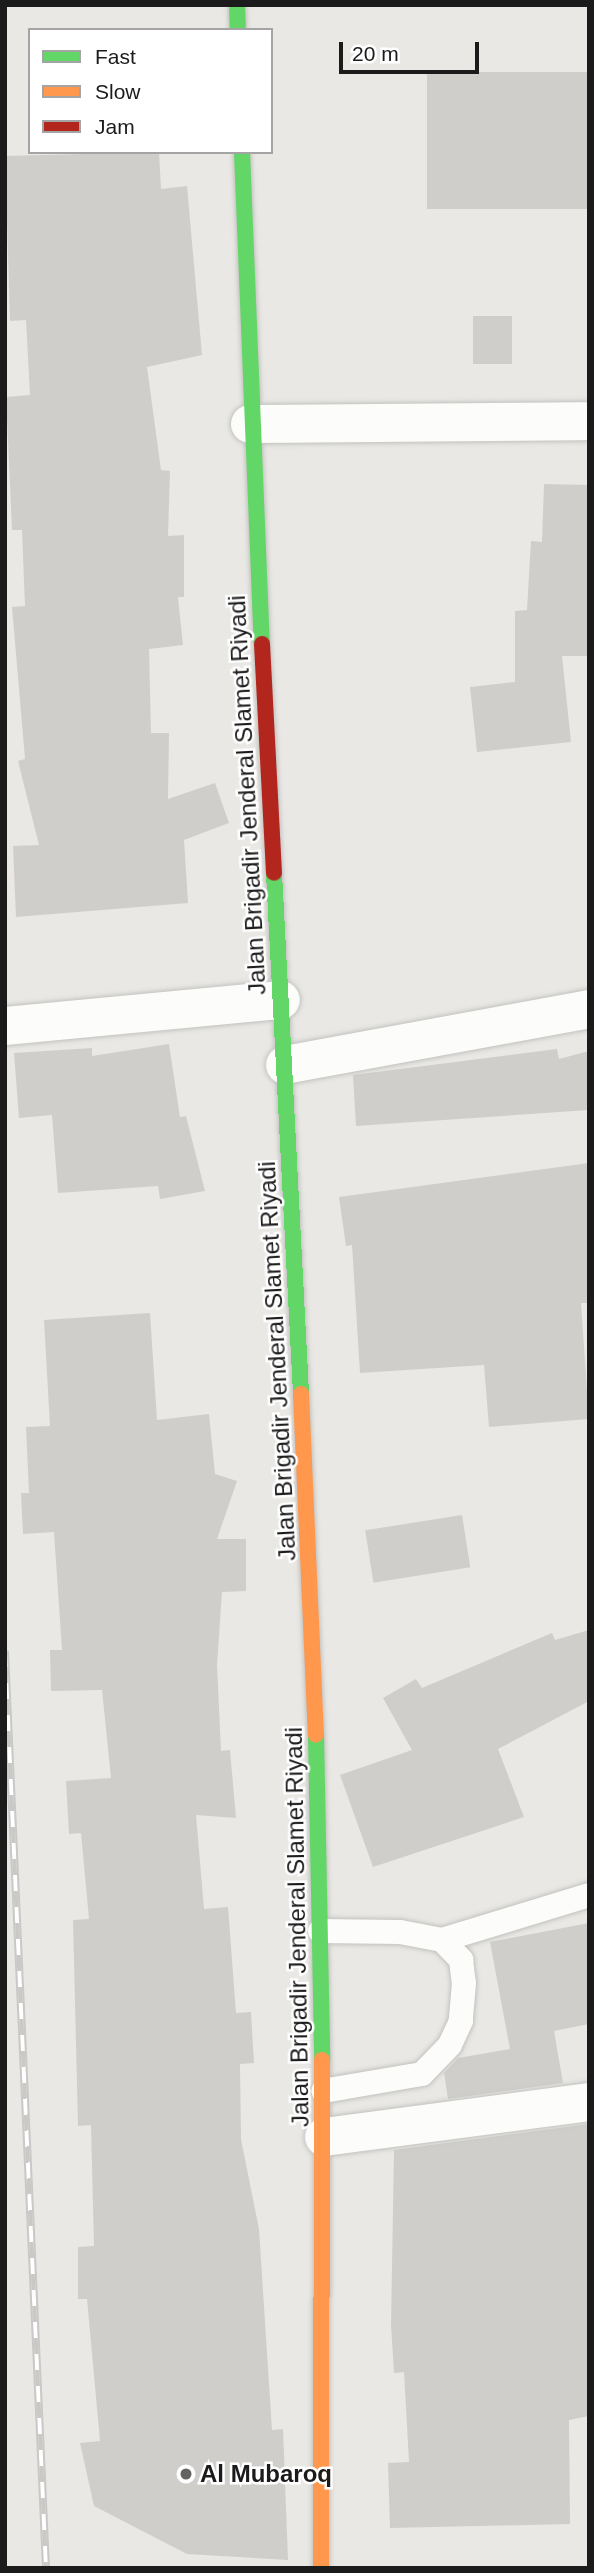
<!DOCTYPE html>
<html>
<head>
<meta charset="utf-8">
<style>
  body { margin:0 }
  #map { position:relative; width:594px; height:2573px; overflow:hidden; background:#e9e8e4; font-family:Helvetica,sans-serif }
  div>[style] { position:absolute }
  .building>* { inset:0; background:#d0cecb; transform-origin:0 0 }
  .roads { filter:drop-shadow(0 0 2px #c2c2c0) drop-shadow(0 0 2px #c2c2c0) }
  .lane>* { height:24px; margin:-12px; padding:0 12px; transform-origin:12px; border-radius:12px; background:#fcfcfb }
  .street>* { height:38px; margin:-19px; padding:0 19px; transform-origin:19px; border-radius:19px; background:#fcfcfb }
  .fast>* { height:16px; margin:-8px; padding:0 8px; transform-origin:8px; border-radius:8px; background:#63d668 }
  .slow>* { height:16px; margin:-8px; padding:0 8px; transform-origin:8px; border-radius:8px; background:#ff974d }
  .jam>* { height:16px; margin:-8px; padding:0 8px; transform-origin:8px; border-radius:8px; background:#b3261e }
  .rail>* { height:8px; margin-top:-4px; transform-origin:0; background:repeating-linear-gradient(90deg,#fff 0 16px,#c9c9c8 0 32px); box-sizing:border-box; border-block:2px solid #c9c9c8 }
  .dots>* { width:19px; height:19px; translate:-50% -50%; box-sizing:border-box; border:4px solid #fff; border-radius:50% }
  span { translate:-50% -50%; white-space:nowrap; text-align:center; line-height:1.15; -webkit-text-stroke:5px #fff; paint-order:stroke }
  .street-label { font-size:24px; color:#1b1b1b }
  .poi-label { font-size:24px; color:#1b1b1b; font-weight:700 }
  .left { translate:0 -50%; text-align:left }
  .frame { position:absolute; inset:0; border:7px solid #1b1b1b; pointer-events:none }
  .legend { position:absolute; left:28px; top:28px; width:245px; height:126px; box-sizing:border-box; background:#fff; border:2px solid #a4a4a4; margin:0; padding:9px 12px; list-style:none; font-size:21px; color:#1b1b1b }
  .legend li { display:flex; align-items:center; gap:14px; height:35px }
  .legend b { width:35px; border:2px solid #a4a4a4 }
  .scale { position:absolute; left:339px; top:42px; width:140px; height:32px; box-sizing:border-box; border:4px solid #1b1b1b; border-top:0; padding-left:9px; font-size:21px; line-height:24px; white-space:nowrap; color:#1b1b1b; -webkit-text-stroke:5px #fff; paint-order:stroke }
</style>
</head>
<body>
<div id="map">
  <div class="building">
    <div style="left:589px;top:72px;width:137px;height:162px;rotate:90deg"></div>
    <div style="clip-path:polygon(159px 152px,161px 189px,187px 186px,202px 355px,147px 367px,161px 470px,170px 471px,168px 536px,184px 535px,184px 597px,178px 597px,183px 645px,149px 649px,151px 733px,169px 733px,168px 799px,215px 783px,229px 823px,184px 840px,188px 903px,16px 917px,13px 846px,39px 845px,18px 761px,25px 759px,12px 607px,25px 606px,22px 530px,12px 530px,6px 397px,30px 395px,26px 320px,10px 321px,5px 156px)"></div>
    <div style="left:473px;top:316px;width:39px;height:48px"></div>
    <div style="clip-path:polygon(544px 484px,589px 485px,587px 656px,562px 656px,571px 742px,477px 752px,470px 687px,515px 682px,515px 611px,527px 610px,531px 541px,542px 542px)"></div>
    <div style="clip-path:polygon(169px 1044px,180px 1117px,186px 1116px,205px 1191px,160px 1199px,158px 1186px,58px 1193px,52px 1115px,19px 1118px,14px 1053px,92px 1048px,92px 1056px)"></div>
    <div style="clip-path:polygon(557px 1049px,559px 1059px,589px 1051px,589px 1110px,356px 1126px,353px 1075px)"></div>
    <div style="clip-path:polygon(589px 1163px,589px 1303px,581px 1303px,589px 1419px,489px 1427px,484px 1365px,360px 1373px,352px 1245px,346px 1246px,339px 1197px)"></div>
    <div style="clip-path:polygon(150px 1313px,157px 1420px,209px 1414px,215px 1474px,237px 1481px,217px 1539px,246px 1539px,246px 1591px,222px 1592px,217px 1665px,221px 1751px,230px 1750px,236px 1818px,196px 1815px,204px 1909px,228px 1907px,236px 2013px,251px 2012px,254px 2063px,240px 2064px,241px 2139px,259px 2229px,272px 2430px,283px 2429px,288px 2560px,187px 2554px,94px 2506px,80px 2443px,100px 2441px,87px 2299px,78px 2299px,78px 2247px,94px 2246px,91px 2125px,78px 2126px,73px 1920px,89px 1919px,81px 1833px,69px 1834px,66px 1781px,111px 1778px,102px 1690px,51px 1691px,50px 1650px,62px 1650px,54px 1532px,23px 1534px,21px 1493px,29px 1493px,26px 1427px,50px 1426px,44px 1320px)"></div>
    <div style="left:462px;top:1515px;width:53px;height:98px;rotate:81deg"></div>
    <div style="clip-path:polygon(589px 1630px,589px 1701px,498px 1749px,524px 1817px,373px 1867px,340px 1775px,412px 1750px,383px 1698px,416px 1679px,422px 1688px,552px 1633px,555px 1640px)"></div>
    <div style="clip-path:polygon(589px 1923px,589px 2024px,554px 2031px,563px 2083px,448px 2099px,444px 2073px,458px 2058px,510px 2049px,490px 1942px)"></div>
    <div style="clip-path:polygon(589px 2124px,589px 2416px,569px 2420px,570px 2524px,390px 2528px,388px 2463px,409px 2462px,404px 2372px,394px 2373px,391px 2325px,394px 2150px)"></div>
  </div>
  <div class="roads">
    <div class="lane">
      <div style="left:320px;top:1931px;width:80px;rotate:0.7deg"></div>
      <div style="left:400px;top:1932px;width:43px;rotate:10.8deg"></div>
      <div style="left:442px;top:1940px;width:28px;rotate:46deg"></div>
      <div style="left:461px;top:1960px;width:23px;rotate:83deg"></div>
      <div style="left:464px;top:1983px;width:38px;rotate:95deg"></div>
      <div style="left:461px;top:2021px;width:26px;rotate:115deg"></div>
      <div style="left:450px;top:2045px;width:40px;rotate:134deg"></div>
      <div style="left:422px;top:2074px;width:100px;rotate:170.3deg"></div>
      <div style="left:442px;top:1940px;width:154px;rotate:-17deg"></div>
    </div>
    <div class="street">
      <div style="left:250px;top:424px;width:339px;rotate:-0.5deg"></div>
      <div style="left:5px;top:1026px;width:277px;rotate:-5.4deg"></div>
      <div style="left:285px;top:1065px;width:309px;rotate:-10.4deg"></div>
      <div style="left:324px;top:2137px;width:267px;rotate:-7.5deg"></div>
    </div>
    <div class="fast">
      <div style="left:237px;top:5px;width:25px;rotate:88deg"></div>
      <div style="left:242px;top:152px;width:492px;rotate:87.7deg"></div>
      <div style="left:274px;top:873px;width:522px;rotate:87.03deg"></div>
      <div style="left:316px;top:1735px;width:325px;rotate:88.9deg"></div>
    </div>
    <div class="slow">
      <div style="left:301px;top:1394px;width:341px;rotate:87.5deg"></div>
      <div style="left:321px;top:2568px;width:508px;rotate:-89.89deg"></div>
    </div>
    <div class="jam">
      <div style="left:262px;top:644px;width:229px;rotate:87deg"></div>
    </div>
  </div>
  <div class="rail">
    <div style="left:5px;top:1651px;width:918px;rotate:87.44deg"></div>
  </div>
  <div class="dots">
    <div style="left:186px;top:2474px;background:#636361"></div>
  </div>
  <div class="street-label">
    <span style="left:247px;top:795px;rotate:-93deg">Jalan Brigadir Jenderal Slamet Riyadi</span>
    <span style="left:277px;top:1361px;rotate:-93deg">Jalan Brigadir Jenderal Slamet Riyadi</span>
    <span style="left:297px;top:1927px;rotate:-91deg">Jalan Brigadir Jenderal Slamet Riyadi</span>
  </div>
  <div class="poi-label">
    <span class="left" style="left:200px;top:2474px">Al Mubaroq</span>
  </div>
  <div class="frame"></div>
  <ul class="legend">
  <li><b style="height:9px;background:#63d668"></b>Fast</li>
  <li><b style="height:9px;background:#ff974d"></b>Slow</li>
  <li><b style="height:9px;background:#b3261e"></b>Jam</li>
  </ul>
  <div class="scale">20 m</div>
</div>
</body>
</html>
